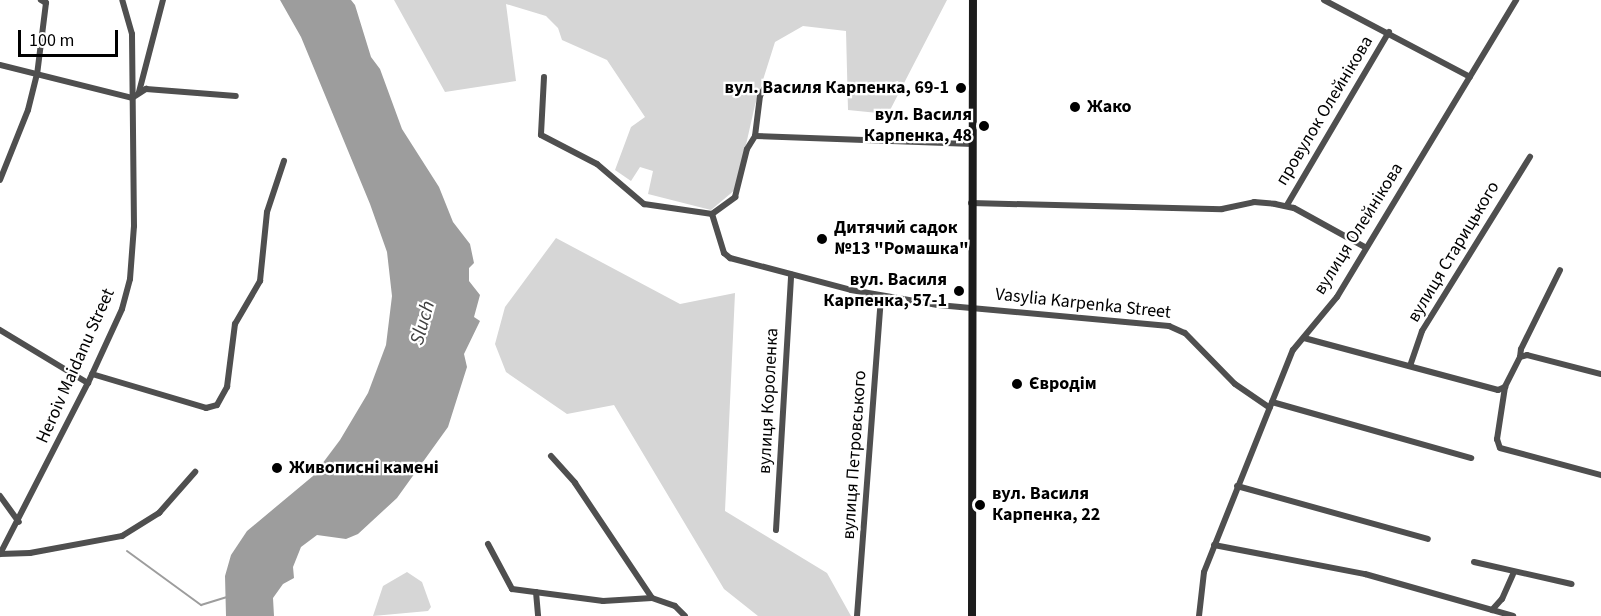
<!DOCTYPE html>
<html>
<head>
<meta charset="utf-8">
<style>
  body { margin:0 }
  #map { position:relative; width:1601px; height:616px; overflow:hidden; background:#fff; font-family:"Source Sans 3",sans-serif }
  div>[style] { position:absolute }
  .green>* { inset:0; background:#d6d6d6 }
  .water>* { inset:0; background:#9d9d9d }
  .stream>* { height:2px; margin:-1px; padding:0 1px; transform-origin:1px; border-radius:1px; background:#9d9d9d }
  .street>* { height:6px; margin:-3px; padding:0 3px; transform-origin:3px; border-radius:3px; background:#4f4f4f }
  .secondary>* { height:8px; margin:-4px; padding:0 4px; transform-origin:4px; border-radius:4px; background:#1c1c1c }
  .dots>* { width:16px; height:16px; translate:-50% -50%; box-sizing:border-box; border:3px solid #fff; border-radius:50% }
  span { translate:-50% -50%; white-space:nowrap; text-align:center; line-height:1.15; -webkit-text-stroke:4.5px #fff; paint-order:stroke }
  .poi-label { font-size:18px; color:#000; font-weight:700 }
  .right { translate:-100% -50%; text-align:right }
  .left { translate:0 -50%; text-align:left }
  .street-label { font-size:18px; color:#000 }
  .water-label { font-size:20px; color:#3e3e3e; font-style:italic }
  .scale { position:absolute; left:18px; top:30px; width:100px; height:27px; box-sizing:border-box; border:3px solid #000; border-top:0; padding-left:8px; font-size:18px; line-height:21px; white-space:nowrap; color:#000; -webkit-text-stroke:4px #fff; paint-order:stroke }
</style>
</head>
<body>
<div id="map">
  <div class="green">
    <div style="clip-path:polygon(394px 0,947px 0,888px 114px,848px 110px,846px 31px,803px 26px,775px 42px,755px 105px,736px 189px,711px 210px,648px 194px,653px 171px,640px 167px,631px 181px,615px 170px,631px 127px,645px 117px,607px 60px,562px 40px,558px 28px,546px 16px,506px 4px,516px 81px,445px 92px)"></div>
    <div style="clip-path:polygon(556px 238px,680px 304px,735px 293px,725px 511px,827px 573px,851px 616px,758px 616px,724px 589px,614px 405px,567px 414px,506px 372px,495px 344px,505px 307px)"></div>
    <div style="clip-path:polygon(407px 572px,422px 582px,431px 607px,428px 611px,373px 616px,383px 586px)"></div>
  </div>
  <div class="water">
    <div style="clip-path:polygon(280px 0,351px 0,355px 5px,371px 57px,380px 69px,402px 129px,439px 187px,453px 222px,470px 244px,474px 263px,469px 268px,469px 281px,480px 295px,474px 317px,480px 321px,464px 354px,467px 367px,448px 427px,397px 498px,358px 534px,346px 539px,317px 535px,301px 547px,293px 567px,294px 578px,283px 584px,273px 598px,274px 616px,226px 616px,225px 576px,231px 555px,247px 531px,313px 476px,340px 440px,368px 393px,386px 345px,392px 296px,387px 252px,370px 204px,301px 37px)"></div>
  </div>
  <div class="stream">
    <div style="left:127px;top:551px;width:92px;rotate:36.1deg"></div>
    <div style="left:201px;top:605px;width:28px;rotate:-17deg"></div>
  </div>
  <div class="street">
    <div style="left:1324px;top:0;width:165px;rotate:27.8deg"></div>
    <div style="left:0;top:65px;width:136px;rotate:14deg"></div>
    <div style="left:132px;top:98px;width:17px;rotate:-33deg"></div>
    <div style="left:146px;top:89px;width:90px;rotate:4.4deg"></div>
    <div style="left:544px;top:77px;width:58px;rotate:93deg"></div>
    <div style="left:541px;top:135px;width:63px;rotate:27.4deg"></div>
    <div style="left:597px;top:164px;width:62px;rotate:40.4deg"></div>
    <div style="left:644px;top:204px;width:69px;rotate:8.4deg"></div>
    <div style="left:712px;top:214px;width:41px;rotate:72.9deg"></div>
    <div style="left:724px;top:253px;width:8px;rotate:40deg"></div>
    <div style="left:730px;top:258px;width:125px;rotate:14.8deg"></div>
    <div style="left:851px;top:290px;width:88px;rotate:9.8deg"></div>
    <div style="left:938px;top:305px;width:232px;rotate:5.2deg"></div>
    <div style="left:1169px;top:326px;width:17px;rotate:24deg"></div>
    <div style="left:1185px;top:333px;width:71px;rotate:45.6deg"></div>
    <div style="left:1235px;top:384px;width:42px;rotate:34.4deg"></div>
    <div style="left:765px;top:87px;width:10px;rotate:119deg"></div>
    <div style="left:760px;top:96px;width:40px;rotate:97.1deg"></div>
    <div style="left:755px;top:136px;width:218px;rotate:2.1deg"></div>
    <div style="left:139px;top:92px;width:95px;rotate:-75.4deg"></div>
    <div style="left:0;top:180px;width:75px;rotate:-68.2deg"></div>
    <div style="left:28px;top:110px;width:36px;rotate:-76deg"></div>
    <div style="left:37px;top:75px;width:73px;rotate:-82.9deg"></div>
    <div style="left:46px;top:3px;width:6px;rotate:-149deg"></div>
    <div style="left:971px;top:203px;width:251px;rotate:1.4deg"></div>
    <div style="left:1222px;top:209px;width:33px;rotate:-12deg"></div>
    <div style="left:1254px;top:202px;width:21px;rotate:5deg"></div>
    <div style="left:1275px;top:204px;width:19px;rotate:12deg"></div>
    <div style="left:1294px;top:208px;width:81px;rotate:28.8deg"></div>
    <div style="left:1287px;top:205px;width:201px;rotate:-59.5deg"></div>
    <div style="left:712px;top:214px;width:29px;rotate:-36deg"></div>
    <div style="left:735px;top:197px;width:49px;rotate:-76deg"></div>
    <div style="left:747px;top:149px;width:15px;rotate:-58deg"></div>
    <div style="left:0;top:330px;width:103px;rotate:31.1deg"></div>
    <div style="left:1304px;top:338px;width:201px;rotate:15deg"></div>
    <div style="left:1498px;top:390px;width:8px;rotate:-23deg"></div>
    <div style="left:1520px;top:357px;width:8px;rotate:-83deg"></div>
    <div style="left:1521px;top:349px;width:88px;rotate:-63.7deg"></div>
    <div style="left:1410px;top:366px;width:37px;rotate:-71deg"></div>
    <div style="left:1422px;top:331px;width:205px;rotate:-58.2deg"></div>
    <div style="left:92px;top:374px;width:119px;rotate:16.6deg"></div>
    <div style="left:206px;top:408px;width:11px;rotate:-15deg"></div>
    <div style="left:217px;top:405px;width:21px;rotate:-61deg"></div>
    <div style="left:227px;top:387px;width:64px;rotate:-82.8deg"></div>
    <div style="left:235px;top:324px;width:50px;rotate:-59.8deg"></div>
    <div style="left:260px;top:281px;width:69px;rotate:-84.2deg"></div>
    <div style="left:267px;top:212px;width:54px;rotate:-71.6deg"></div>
    <div style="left:1601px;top:374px;width:76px;rotate:-165.6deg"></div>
    <div style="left:1527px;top:355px;width:7px;rotate:164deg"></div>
    <div style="left:1520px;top:357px;width:34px;rotate:117deg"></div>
    <div style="left:1505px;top:387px;width:53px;rotate:98.7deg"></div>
    <div style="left:1497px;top:439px;width:9px;rotate:72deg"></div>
    <div style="left:1500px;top:448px;width:105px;rotate:15deg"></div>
    <div style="left:1272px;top:402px;width:207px;rotate:15.7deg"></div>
    <div style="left:551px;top:456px;width:36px;rotate:48deg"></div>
    <div style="left:575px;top:483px;width:138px;rotate:56.2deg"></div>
    <div style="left:1237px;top:486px;width:198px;rotate:15.5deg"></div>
    <div style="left:0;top:496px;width:32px;rotate:54deg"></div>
    <div style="left:776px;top:530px;width:256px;rotate:-86.6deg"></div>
    <div style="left:488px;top:544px;width:51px;rotate:61.9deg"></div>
    <div style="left:512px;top:589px;width:92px;rotate:7.5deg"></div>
    <div style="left:603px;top:601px;width:49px;rotate:-3.5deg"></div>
    <div style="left:652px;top:598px;width:24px;rotate:19deg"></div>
    <div style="left:675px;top:606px;width:14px;rotate:45deg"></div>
    <div style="left:1214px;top:545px;width:154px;rotate:10.9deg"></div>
    <div style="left:1365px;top:574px;width:154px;rotate:15.8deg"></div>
    <div style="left:0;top:554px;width:192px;rotate:-62.8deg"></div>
    <div style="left:88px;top:383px;width:81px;rotate:-65.3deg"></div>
    <div style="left:122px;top:309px;width:31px;rotate:-75deg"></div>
    <div style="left:130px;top:279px;width:53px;rotate:-85.7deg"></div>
    <div style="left:134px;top:226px;width:192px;rotate:-90.6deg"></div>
    <div style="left:132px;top:34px;width:35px;rotate:-106deg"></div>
    <div style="left:0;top:554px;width:30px;rotate:-2deg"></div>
    <div style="left:30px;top:553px;width:94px;rotate:-10.5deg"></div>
    <div style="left:122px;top:536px;width:44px;rotate:-31.9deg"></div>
    <div style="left:159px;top:513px;width:55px;rotate:-48.7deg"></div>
    <div style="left:1474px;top:562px;width:100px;rotate:12.7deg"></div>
    <div style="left:536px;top:592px;width:24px;rotate:85deg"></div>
    <div style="left:1492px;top:610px;width:15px;rotate:-48deg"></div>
    <div style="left:1502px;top:599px;width:27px;rotate:-66deg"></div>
    <div style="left:857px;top:616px;width:321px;rotate:-85.7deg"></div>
    <div style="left:1199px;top:616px;width:44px;rotate:-83.5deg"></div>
    <div style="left:1204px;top:572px;width:239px;rotate:-68.2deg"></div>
    <div style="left:1293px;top:350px;width:69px;rotate:-50.3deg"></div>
    <div style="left:1337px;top:297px;width:347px;rotate:-58.9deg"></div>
  </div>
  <div class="secondary">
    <div style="left:972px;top:616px;width:616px;rotate:-89.91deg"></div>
  </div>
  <div class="dots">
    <div style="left:961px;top:88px;background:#000"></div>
    <div style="left:1075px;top:107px;background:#000"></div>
    <div style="left:984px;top:126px;background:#000"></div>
    <div style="left:822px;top:239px;background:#000"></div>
    <div style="left:959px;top:291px;background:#000"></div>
    <div style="left:1017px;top:384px;background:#000"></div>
    <div style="left:277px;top:468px;background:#000"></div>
    <div style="left:980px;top:505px;background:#000"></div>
  </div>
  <div class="poi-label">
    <span class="right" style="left:949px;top:88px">вул. Василя Карпенка, 69-1</span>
    <span class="left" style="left:1087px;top:107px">Жако</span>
    <span class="right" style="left:972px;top:126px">вул. Василя<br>Карпенка, 48</span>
    <span class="left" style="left:834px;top:239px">Дитячий садок<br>№13 "Ромашка"</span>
    <span class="right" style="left:947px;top:291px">вул. Василя<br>Карпенка, 57-1</span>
    <span class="left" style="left:1029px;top:384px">Євродім</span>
    <span class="left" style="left:289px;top:468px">Живописні камені</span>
    <span class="left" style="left:992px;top:505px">вул. Василя<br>Карпенка, 22</span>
  </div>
  <div class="street-label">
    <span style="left:1325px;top:111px;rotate:-59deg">провулок Олейнікова</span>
    <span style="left:1359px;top:229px;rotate:-58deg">вулиця Олейнікова</span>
    <span style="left:1454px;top:252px;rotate:-59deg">вулиця Старицького</span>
    <span style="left:1083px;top:304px;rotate:6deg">Vasylia Karpenka Street</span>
    <span style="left:76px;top:366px;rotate:-66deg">Heroiv Maidanu Street</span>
    <span style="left:769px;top:401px;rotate:-87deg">вулиця Короленка</span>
    <span style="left:855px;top:455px;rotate:-86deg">вулиця Петровського</span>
  </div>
  <div class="water-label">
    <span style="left:423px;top:323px;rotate:-74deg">Sluch</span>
  </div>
  <div class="scale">100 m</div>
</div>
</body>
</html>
